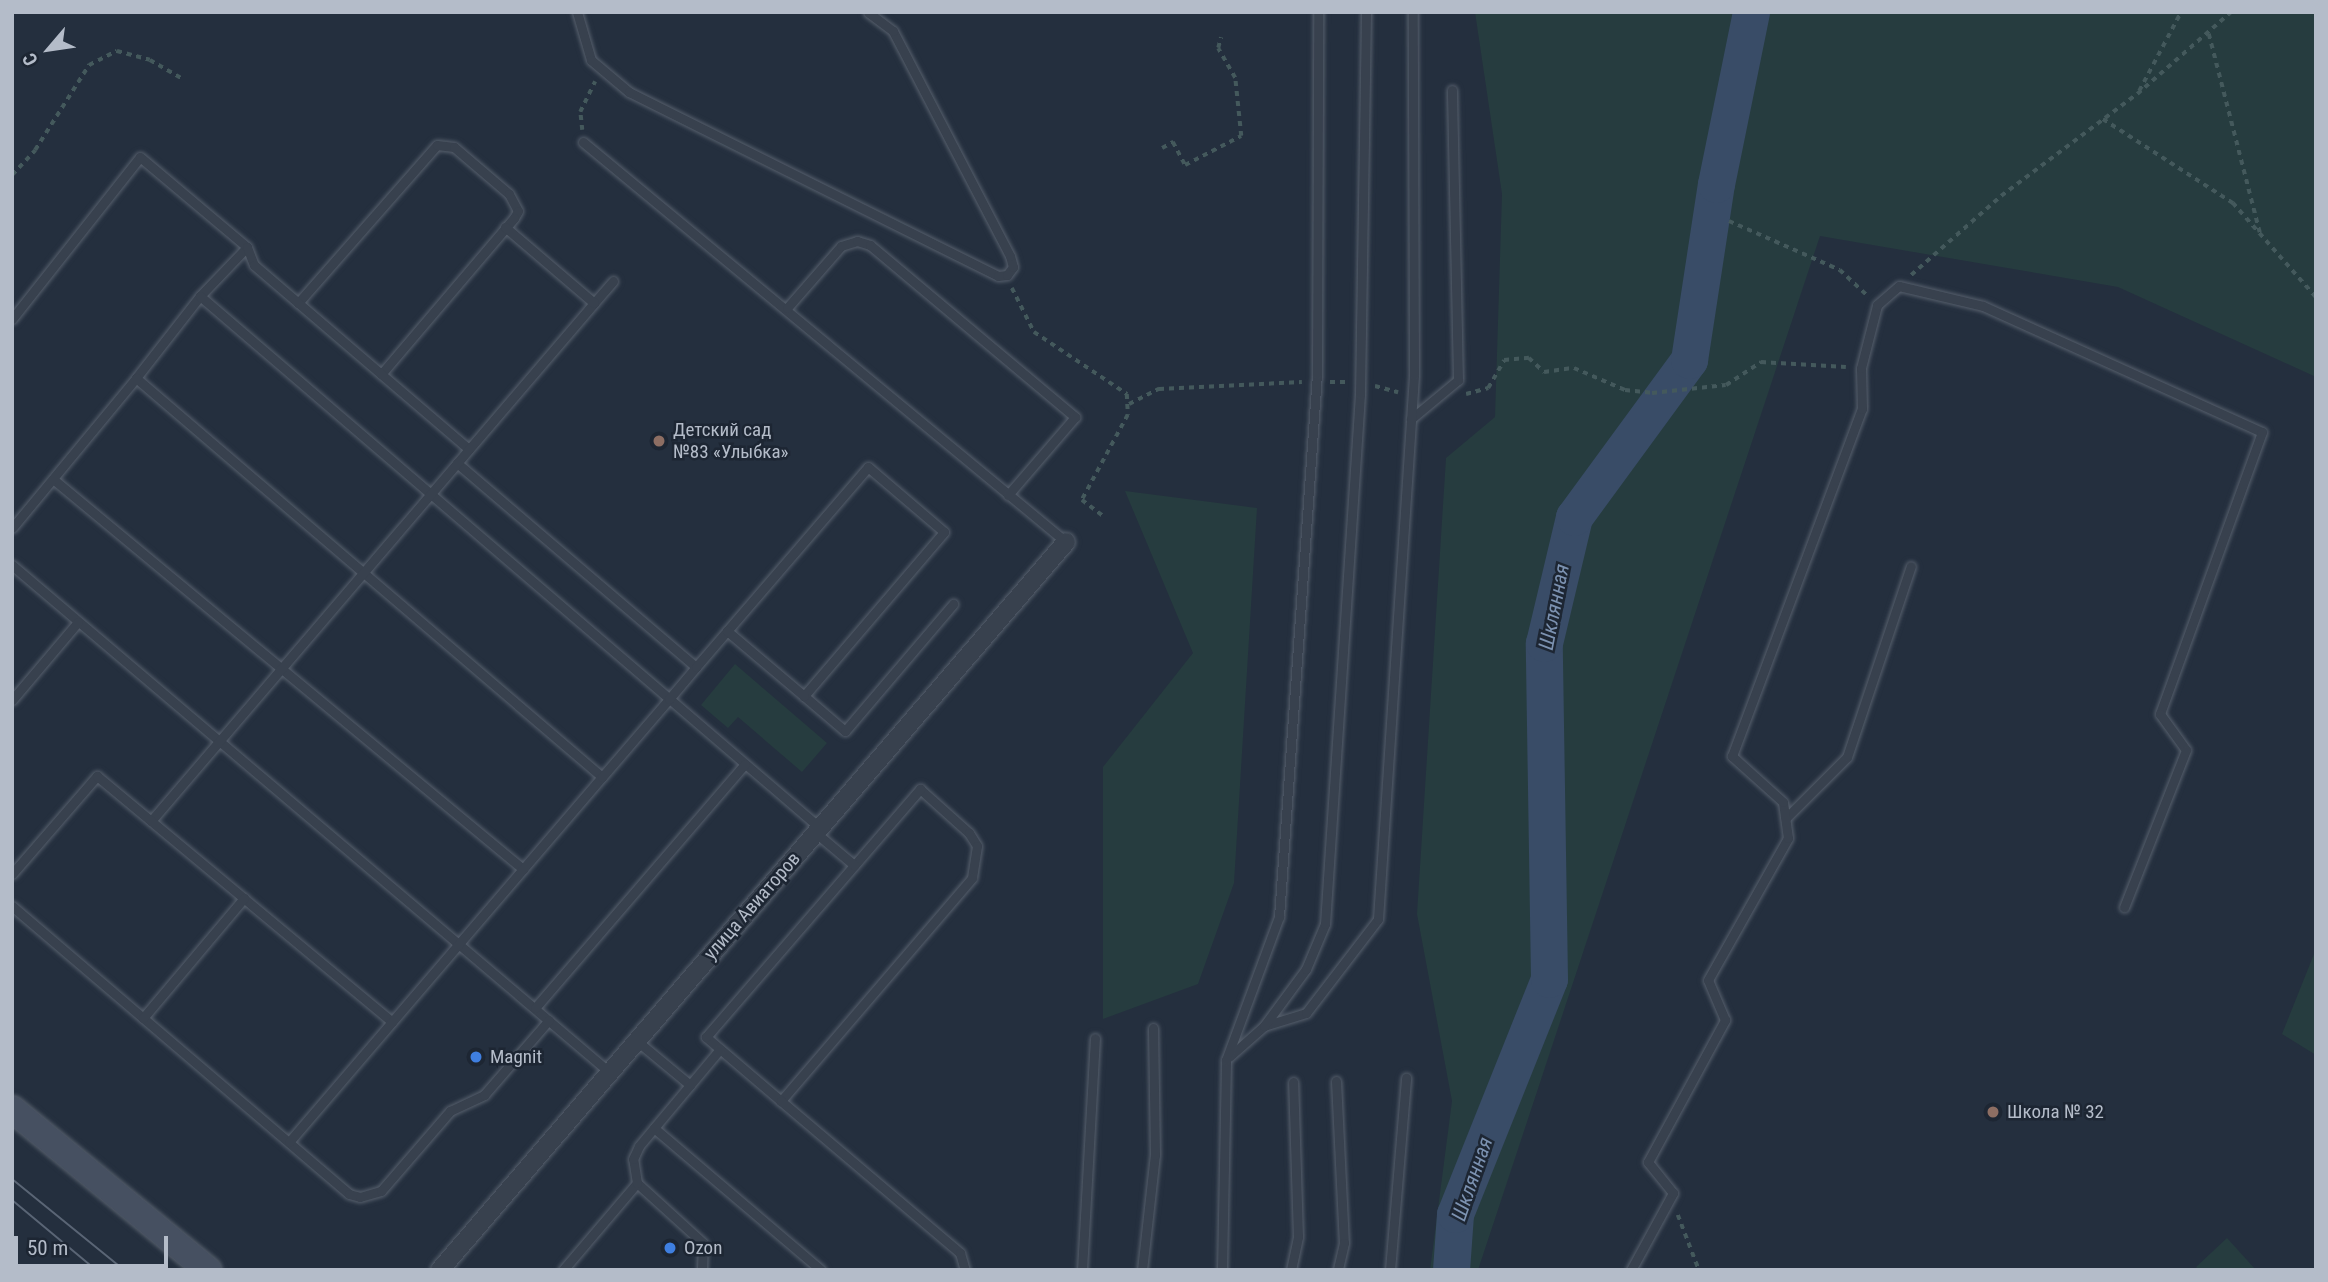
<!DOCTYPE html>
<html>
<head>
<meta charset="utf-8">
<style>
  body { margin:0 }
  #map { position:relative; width:2328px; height:1282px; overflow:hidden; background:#242f3e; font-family:"Roboto Condensed",sans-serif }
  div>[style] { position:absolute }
  .green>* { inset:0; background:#263c3f }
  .river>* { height:37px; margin:-18.5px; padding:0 18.5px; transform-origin:18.5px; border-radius:18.5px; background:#394c67 }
  .path>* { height:3.5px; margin-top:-1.75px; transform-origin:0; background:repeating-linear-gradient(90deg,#44595c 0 5px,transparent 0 10px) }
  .roads { filter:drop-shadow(0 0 2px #565f6c) drop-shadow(0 0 2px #565f6c) }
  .service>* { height:9px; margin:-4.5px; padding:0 4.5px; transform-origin:4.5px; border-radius:4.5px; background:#38414e }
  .minor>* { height:18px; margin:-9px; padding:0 9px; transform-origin:9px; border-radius:9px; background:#38414e }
  .secondary>* { height:26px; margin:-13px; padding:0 13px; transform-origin:13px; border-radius:13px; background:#465061 }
  .tram>* { height:2px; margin:-1px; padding:0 1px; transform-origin:1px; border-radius:1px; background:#5a6575 }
  .dots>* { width:19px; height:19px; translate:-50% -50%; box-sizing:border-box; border:4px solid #1d2633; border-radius:50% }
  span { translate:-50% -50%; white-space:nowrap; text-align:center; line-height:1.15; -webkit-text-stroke:5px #1d2633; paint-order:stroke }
  .poi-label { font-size:19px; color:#b4bcc9 }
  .left { translate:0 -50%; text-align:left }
  .street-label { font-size:19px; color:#b4bcc9 }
  .water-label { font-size:21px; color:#7c92b1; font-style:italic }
  .frame { position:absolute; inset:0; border:14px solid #b4bcc9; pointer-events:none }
  .north { position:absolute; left:14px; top:14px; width:70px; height:70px; -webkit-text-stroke:5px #1d2633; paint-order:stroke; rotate:241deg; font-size:19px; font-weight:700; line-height:28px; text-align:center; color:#b4bcc9 }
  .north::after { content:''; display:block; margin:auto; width:24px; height:32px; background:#b4bcc9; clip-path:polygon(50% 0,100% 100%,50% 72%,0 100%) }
  .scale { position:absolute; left:14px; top:1236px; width:154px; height:32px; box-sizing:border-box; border:4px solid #b4bcc9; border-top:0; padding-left:9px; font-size:21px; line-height:24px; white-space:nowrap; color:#b4bcc9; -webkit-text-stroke:5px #1d2633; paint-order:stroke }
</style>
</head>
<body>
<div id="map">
  <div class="green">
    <div style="clip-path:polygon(1475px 12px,2316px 12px,2316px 377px,2118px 287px,1820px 236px,1478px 1270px,1430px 1270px,1452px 1101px,1417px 914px,1446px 458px,1495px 417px,1502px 194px)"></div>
    <div style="clip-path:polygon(1125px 491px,1257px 508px,1234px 883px,1198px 984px,1103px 1019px,1103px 767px,1193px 653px)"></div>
    <div style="clip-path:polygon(735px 664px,827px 743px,802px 772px,738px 717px,728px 728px,701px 705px)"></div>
    <div style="clip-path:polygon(2316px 949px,2316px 1055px,2282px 1034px)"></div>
    <div style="clip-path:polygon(2227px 1238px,2256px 1270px,2199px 1270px,2196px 1267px)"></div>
  </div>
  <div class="river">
    <div style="left:1451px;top:1270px;width:56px;rotate:-85.9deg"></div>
    <div style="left:1455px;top:1214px;width:253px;rotate:-68.2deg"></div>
    <div style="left:1549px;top:979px;width:336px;rotate:-90.9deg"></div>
    <div style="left:1544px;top:643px;width:130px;rotate:-76.6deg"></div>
    <div style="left:1574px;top:517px;width:195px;rotate:-53.8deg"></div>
    <div style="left:1689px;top:360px;width:178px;rotate:-81.3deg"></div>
    <div style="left:1716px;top:184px;width:176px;rotate:-78.5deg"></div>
  </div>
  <div class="path">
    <div style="left:2209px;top:34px;width:205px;rotate:75.6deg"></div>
    <div style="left:2139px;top:91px;width:89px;rotate:-62deg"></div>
    <div style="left:2103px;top:119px;width:155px;rotate:32.9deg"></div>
    <div style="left:2233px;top:203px;width:125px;rotate:48.6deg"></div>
    <div style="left:582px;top:130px;width:18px;rotate:-96deg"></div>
    <div style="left:580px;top:112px;width:34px;rotate:-64deg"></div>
    <div style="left:1162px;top:148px;width:13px;rotate:-29deg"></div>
    <div style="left:1173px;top:142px;width:26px;rotate:62deg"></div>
    <div style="left:1185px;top:165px;width:63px;rotate:-27.4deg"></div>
    <div style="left:1241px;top:136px;width:58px;rotate:-95.9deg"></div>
    <div style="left:1235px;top:78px;width:34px;rotate:-120deg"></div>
    <div style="left:1218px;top:48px;width:11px;rotate:-75deg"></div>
    <div style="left:12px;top:175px;width:34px;rotate:-47deg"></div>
    <div style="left:35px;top:150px;width:101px;rotate:-57.6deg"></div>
    <div style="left:89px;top:65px;width:31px;rotate:-27deg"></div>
    <div style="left:117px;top:51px;width:34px;rotate:15deg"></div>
    <div style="left:150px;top:60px;width:38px;rotate:30deg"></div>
    <div style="left:1729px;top:221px;width:121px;rotate:23.8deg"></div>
    <div style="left:1840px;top:270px;width:38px;rotate:43deg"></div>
    <div style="left:1911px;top:275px;width:120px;rotate:-41.3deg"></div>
    <div style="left:2001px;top:196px;width:170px;rotate:-36.9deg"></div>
    <div style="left:2137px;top:94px;width:125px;rotate:-41.1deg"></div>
    <div style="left:1012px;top:288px;width:49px;rotate:63.4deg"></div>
    <div style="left:1034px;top:332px;width:112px;rotate:33.7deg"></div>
    <div style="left:1127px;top:394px;width:21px;rotate:87deg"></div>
    <div style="left:1128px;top:415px;width:97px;rotate:118.4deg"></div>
    <div style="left:1082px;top:500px;width:26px;rotate:37deg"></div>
    <div style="left:1330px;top:382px;width:17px"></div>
    <div style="left:1375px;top:386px;width:24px;rotate:15deg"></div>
    <div style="left:1466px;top:394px;width:23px;rotate:-15deg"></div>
    <div style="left:1488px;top:388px;width:32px;rotate:-60deg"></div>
    <div style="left:1504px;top:360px;width:25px;rotate:-5deg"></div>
    <div style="left:1529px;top:358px;width:21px;rotate:43deg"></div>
    <div style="left:1544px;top:372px;width:30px;rotate:-8deg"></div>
    <div style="left:1574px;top:368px;width:56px;rotate:23.3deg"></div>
    <div style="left:1625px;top:390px;width:27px;rotate:6deg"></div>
    <div style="left:1652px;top:393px;width:74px;rotate:-6.2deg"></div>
    <div style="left:1726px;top:385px;width:42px;rotate:-33.3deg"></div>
    <div style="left:1761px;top:362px;width:85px;rotate:3.4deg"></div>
    <div style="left:1129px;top:404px;width:34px;rotate:-27deg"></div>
    <div style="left:1159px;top:389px;width:143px;rotate:-2.8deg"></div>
    <div style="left:1678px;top:1215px;width:59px;rotate:69.1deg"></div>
  </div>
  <div class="roads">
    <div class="service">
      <div style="left:577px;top:12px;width:50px;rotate:73.7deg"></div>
      <div style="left:591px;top:60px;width:50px;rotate:40.1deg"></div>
      <div style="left:629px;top:92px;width:412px;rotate:26.5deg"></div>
      <div style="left:998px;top:276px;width:9px;rotate:-6deg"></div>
      <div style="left:1007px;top:275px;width:10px;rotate:-53deg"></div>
      <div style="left:1013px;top:267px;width:11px;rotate:-105deg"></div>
      <div style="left:1010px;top:256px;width:254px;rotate:-117.5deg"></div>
      <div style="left:893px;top:31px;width:31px;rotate:-143deg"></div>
      <div style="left:583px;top:142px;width:627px;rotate:39.63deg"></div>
      <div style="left:247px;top:247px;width:68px;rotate:133.8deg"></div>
      <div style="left:200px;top:296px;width:104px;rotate:128deg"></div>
      <div style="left:136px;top:378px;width:613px;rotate:40.57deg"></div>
      <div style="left:200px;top:296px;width:817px;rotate:40.63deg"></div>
      <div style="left:298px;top:303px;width:210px;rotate:-48.7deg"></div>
      <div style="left:437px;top:145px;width:17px;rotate:7deg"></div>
      <div style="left:454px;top:147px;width:72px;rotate:40.5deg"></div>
      <div style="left:509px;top:194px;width:19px;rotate:62deg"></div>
      <div style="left:518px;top:211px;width:8px;rotate:120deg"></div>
      <div style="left:514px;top:218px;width:205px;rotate:130.4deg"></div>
      <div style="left:594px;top:303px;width:29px;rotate:-49deg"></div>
      <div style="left:787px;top:308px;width:82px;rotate:-48.9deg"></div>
      <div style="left:841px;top:246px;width:17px;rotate:-17deg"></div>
      <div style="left:857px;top:241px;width:14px;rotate:17deg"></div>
      <div style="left:870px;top:245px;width:268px;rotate:40deg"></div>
      <div style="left:1075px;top:417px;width:103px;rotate:130.7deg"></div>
      <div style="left:12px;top:319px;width:206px;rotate:-51.7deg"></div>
      <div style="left:140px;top:157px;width:140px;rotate:40.1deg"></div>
      <div style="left:247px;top:247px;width:19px;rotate:69deg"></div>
      <div style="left:254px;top:265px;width:283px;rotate:40.6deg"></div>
      <div style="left:1411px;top:419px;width:61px;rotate:-39.7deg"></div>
      <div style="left:1458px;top:380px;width:290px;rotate:-91.2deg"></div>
      <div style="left:457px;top:463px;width:314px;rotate:40.5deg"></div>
      <div style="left:53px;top:479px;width:611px;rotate:39.69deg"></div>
      <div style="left:12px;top:528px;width:195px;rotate:-50.4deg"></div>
      <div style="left:12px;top:565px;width:782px;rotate:40.33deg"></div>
      <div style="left:804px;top:696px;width:54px;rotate:40.5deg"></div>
      <div style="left:845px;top:731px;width:167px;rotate:-49.6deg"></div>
      <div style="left:12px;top:700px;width:102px;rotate:-49.8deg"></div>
      <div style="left:920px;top:789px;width:66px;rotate:41.9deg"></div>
      <div style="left:969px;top:833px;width:15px;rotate:58deg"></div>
      <div style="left:977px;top:846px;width:32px;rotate:99deg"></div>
      <div style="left:972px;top:878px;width:294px;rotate:130.6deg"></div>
      <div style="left:781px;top:1101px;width:99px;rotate:-139.5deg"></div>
      <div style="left:706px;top:1037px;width:328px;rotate:-49.2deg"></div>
      <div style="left:1786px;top:818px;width:86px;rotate:-45deg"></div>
      <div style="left:1847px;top:757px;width:201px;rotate:-71.5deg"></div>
      <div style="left:151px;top:821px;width:682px;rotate:-49.46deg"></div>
      <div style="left:594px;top:303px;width:117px;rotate:-139.5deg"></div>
      <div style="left:816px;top:833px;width:50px;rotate:40.1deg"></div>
      <div style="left:12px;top:874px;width:130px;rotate:-49.1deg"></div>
      <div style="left:97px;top:776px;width:384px;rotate:39.8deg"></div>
      <div style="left:12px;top:906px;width:443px;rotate:40.5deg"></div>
      <div style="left:349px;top:1194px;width:11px;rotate:15deg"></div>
      <div style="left:360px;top:1197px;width:22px;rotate:-16deg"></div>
      <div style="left:381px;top:1191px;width:106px;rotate:-49.2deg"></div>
      <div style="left:450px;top:1111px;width:38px;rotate:-25deg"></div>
      <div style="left:484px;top:1095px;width:99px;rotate:-49.1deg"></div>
      <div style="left:535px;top:1008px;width:322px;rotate:-49.3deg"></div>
      <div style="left:143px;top:1018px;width:157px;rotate:-49.9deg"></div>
      <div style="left:1264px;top:1026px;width:44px;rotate:-17.2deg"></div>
      <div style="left:1306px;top:1013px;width:118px;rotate:-52.5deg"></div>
      <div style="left:1378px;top:919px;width:545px;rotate:-86.21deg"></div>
      <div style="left:1414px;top:375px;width:363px;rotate:-90.2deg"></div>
      <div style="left:637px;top:1041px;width:69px;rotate:39.7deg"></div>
      <div style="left:1229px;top:1057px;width:47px;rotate:-41.5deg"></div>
      <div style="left:1264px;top:1026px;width:71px;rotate:-53.6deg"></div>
      <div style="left:1306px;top:969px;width:49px;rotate:-67.1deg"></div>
      <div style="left:1325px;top:924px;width:531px;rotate:-86.22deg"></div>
      <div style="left:1360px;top:394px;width:382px;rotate:-89.1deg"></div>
      <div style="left:1336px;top:1081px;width:162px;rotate:87.2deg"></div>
      <div style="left:1344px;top:1243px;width:28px;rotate:103deg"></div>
      <div style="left:781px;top:1101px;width:235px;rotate:40.3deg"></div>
      <div style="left:960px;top:1253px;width:18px;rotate:74deg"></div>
      <div style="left:654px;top:1128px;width:219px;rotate:40.4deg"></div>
      <div style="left:289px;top:1142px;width:481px;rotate:-49.4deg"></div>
      <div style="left:602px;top:777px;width:103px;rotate:-49.3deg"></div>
      <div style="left:669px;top:699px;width:42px;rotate:-49.8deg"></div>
      <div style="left:696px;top:667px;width:48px;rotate:-49.3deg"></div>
      <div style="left:727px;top:631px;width:216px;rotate:-49.3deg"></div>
      <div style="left:868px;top:467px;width:100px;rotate:40.5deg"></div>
      <div style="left:944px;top:532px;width:216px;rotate:130.5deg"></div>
      <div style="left:804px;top:696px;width:101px;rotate:-139.8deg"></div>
      <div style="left:563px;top:1270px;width:114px;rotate:-49.6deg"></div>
      <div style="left:702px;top:1270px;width:27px;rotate:-88deg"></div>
      <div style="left:703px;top:1243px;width:89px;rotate:-137.7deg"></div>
      <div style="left:637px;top:1183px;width:24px;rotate:-99deg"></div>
      <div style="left:633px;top:1159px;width:14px;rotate:-65deg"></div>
      <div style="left:639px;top:1146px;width:126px;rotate:-50.1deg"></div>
      <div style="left:1082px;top:1270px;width:232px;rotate:-86.8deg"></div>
      <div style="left:1142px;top:1270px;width:116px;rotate:-83.6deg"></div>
      <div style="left:1155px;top:1155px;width:127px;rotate:-90.9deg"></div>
      <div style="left:1222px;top:1270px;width:210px;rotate:-88.9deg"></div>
      <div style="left:1226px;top:1060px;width:153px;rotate:-69.7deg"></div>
      <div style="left:1279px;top:917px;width:544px;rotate:-86deg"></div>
      <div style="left:1317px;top:374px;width:362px;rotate:-89.8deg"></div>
      <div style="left:1291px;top:1270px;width:34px;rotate:-78deg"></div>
      <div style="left:1298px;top:1237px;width:155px;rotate:-91.8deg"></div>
      <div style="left:1390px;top:1270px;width:193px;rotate:-85.2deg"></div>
      <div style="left:1631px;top:1270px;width:88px;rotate:-61.4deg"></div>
      <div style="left:1673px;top:1193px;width:40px;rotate:-129deg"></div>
      <div style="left:1648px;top:1162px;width:162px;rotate:-61.5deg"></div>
      <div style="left:1725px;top:1020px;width:43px;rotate:-113deg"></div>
      <div style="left:1708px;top:980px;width:163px;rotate:-60.6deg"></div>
      <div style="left:1788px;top:838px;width:36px;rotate:-98deg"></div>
      <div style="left:1783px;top:802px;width:69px;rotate:-138deg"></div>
      <div style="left:1732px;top:756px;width:371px;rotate:-69.5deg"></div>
      <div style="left:1862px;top:409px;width:41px;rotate:-91.4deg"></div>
      <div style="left:1861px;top:368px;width:65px;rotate:-75.7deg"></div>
      <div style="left:1877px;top:305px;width:29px;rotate:-41deg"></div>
      <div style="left:1899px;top:286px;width:86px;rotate:13.4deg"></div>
      <div style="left:1983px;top:306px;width:306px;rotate:24.3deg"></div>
      <div style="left:2262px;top:432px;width:300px;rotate:109.9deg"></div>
      <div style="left:2160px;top:714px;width:44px;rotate:54.2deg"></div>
      <div style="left:2186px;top:750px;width:169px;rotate:111.5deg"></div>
    </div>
    <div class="minor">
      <div style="left:440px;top:1270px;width:960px;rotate:-49.31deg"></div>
    </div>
    <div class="secondary">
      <div style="left:12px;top:1109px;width:254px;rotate:39.4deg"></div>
    </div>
  </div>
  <div class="tram">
    <div style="left:12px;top:1179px;width:144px;rotate:39.1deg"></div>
    <div style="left:12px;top:1200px;width:109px;rotate:39.8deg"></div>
  </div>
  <div class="dots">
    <div style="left:659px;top:441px;background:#8d6e63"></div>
    <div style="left:476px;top:1057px;background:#3f7fe0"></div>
    <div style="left:1993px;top:1112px;background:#8d6e63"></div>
    <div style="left:670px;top:1248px;background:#3f7fe0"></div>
  </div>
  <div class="poi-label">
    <span class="left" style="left:673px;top:441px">Детский сад<br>№83 «Улыбка»</span>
    <span class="left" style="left:490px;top:1057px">Magnit</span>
    <span class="left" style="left:2007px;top:1112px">Школа № 32</span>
    <span class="left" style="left:684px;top:1248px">Ozon</span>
  </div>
  <div class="street-label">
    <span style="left:752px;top:906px;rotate:-49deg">улица Авиаторов</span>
  </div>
  <div class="water-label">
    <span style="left:1554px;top:607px;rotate:-79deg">Шклянная</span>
    <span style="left:1472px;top:1179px;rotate:-71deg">Шклянная</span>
  </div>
  <div class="frame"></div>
  <div class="north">С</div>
  <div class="scale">50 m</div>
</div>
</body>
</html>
